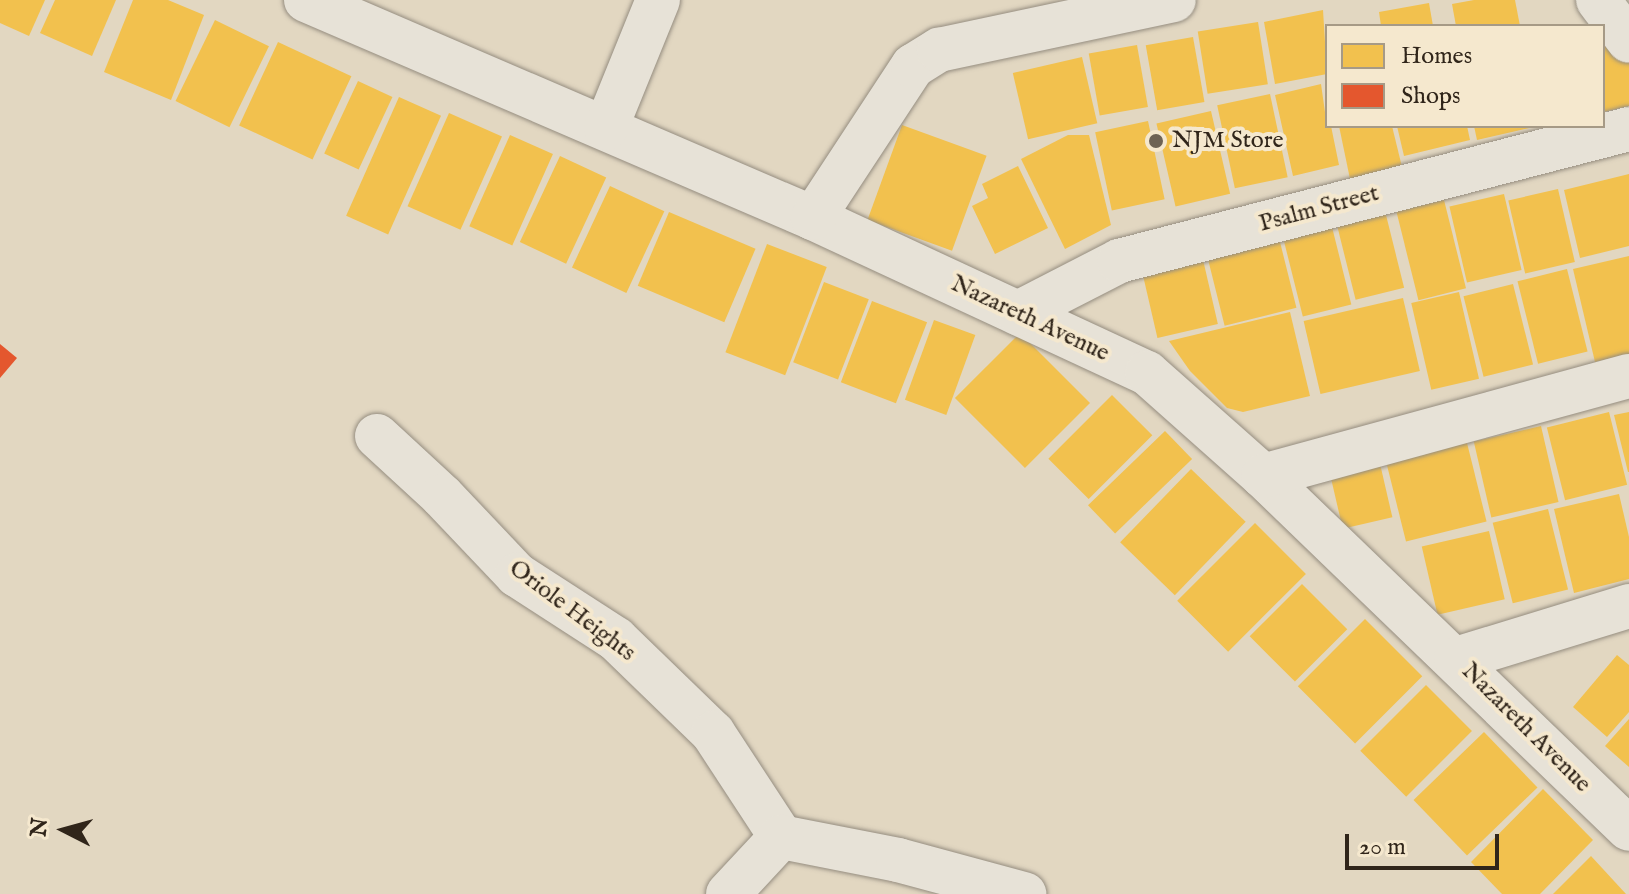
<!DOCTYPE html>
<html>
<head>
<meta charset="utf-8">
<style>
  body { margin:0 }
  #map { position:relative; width:1629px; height:894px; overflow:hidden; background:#e2d7c1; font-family:"IM FELL English",serif }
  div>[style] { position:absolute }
  .homes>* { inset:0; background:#f2c14e; transform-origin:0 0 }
  .shops>* { inset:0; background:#e4572e }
  .roads { filter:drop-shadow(0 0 2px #958d80) drop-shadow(0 0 2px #958d80) }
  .minor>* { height:44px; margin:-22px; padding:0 22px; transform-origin:22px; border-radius:22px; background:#e7e2d7 }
  .dots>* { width:22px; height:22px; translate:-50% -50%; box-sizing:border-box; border:4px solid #f5e8ce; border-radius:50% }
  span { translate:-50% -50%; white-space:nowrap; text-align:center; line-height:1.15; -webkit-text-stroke:8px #f5e8ce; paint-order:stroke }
  .poi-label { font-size:24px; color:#30251a }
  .left { translate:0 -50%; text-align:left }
  .street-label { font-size:24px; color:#30251a }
  .legend { position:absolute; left:1325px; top:24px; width:280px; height:104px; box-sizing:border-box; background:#f5e8ce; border:2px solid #a69a86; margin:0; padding:10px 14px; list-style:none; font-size:24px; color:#30251a }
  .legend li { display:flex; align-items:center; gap:16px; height:40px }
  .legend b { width:40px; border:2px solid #a69a86 }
  .north { position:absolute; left:24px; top:790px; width:80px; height:80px; -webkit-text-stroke:6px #f5e8ce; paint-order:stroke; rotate:276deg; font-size:22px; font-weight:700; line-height:32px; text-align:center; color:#30251a }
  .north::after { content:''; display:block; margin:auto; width:28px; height:36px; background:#30251a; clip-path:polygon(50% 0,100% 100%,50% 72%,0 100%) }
  .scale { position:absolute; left:1345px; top:834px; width:154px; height:36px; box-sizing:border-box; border:4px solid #30251a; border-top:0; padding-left:10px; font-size:24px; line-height:28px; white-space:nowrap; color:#30251a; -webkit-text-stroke:6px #f5e8ce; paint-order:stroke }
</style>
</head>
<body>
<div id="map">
  <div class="homes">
    <div style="clip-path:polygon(0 0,45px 0,29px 36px,0 23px)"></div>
    <div style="clip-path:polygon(55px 0,116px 0,92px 56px,40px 33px)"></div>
    <div style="clip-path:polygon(133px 0,168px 0,204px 15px,171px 100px,104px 72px)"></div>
    <div style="clip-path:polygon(1474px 0,1515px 0,1520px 26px,1456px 26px,1452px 4px)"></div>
    <div style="clip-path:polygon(1429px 3px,1433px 26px,1381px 26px,1379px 12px)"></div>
    <div style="clip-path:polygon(1323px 10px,1327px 74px,1275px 84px,1264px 22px)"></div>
    <div style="left:215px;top:20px;width:60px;height:90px;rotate:26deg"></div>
    <div style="left:1258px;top:22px;width:63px;height:61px;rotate:81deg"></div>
    <div style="left:1193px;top:37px;width:66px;height:48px;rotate:80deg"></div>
    <div style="clip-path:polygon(1603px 41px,1629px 58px,1629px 106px,1603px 112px)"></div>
    <div style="left:278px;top:42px;width:81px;height:92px;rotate:25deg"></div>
    <div style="left:1137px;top:45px;width:63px;height:49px;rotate:80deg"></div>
    <div style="left:1082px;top:57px;width:68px;height:71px;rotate:77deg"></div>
    <div style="left:358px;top:81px;width:38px;height:80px;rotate:25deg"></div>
    <div style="clip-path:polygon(1321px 84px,1327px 126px,1331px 126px,1339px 165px,1293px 176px,1275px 95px)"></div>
    <div style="left:1270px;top:94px;width:85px;height:54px;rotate:78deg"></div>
    <div style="left:399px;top:97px;width:46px;height:130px;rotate:24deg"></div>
    <div style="left:1211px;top:111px;width:85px;height:56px;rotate:77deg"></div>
    <div style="left:449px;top:113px;width:58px;height:102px;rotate:24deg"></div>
    <div style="left:1148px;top:121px;width:80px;height:54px;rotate:78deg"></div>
    <div style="left:902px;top:125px;width:90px;height:101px;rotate:20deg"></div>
    <div style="clip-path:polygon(1339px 126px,1392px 126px,1402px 167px,1350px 179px)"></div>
    <div style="clip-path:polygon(1397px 126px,1467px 126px,1470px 140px,1404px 156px)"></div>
    <div style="clip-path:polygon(1474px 126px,1534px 126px,1534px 127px,1477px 140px)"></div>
    <div style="left:510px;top:135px;width:47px;height:100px;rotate:24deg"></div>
    <div style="clip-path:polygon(1068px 135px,1089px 135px,1111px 225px,1065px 249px,1021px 159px)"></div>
    <div style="left:560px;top:156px;width:51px;height:95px;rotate:25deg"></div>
    <div style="clip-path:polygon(1018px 166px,1048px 228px,995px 254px,972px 206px,988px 198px,982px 184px)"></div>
    <div style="clip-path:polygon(1629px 174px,1629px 246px,1580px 258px,1564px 190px)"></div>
    <div style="left:610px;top:186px;width:60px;height:90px;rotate:25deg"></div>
    <div style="left:1558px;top:189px;width:75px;height:51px;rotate:77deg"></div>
    <div style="left:1504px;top:194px;width:78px;height:56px;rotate:77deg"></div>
    <div style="left:1444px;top:200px;width:91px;height:49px;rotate:76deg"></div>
    <div style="left:1385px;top:211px;width:79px;height:50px;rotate:76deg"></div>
    <div style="left:669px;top:212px;width:94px;height:80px;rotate:23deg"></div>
    <div style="left:1331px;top:223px;width:84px;height:50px;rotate:76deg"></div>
    <div style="left:1279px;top:238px;width:72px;height:74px;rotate:76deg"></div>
    <div style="left:767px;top:244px;width:64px;height:116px;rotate:21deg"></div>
    <div style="left:1201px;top:251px;width:75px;height:62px;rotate:77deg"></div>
    <div style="clip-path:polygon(1629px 256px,1629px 354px,1595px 362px,1573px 269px)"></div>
    <div style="left:1567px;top:269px;width:85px;height:51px;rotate:76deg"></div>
    <div style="left:824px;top:282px;width:48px;height:86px;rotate:21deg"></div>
    <div style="left:1513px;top:284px;width:83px;height:51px;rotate:76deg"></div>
    <div style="left:1459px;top:292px;width:89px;height:49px;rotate:77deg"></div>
    <div style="left:1403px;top:298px;width:75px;height:102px;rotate:77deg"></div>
    <div style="left:872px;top:301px;width:59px;height:87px;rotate:21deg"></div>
    <div style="clip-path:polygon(1290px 312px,1310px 396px,1243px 412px,1227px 408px,1190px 371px,1169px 341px)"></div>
    <div style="left:934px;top:320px;width:44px;height:85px;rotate:20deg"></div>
    <div style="left:1020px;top:333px;width:99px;height:92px;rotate:45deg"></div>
    <div style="left:1112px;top:395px;width:57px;height:90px;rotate:45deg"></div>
    <div style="left:1609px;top:412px;width:75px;height:64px;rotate:76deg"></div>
    <div style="clip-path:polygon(1629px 412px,1629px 472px,1628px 472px,1614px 415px)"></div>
    <div style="left:1541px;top:426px;width:78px;height:69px;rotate:77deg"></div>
    <div style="left:1165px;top:431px;width:39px;height:107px;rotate:46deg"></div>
    <div style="left:1466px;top:439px;width:85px;height:83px;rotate:76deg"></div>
    <div style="left:1378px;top:455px;width:64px;height:51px;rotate:77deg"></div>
    <div style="left:1191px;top:469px;width:76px;height:102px;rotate:44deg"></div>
    <div style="clip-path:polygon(1619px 494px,1629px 537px,1629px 579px,1574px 593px,1554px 509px)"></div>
    <div style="left:1548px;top:509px;width:83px;height:57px;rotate:76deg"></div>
    <div style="left:1255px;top:523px;width:72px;height:110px;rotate:45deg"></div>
    <div style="left:1489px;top:531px;width:70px;height:69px;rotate:77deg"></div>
    <div style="left:1302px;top:584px;width:64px;height:74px;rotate:45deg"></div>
    <div style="left:1365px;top:619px;width:81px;height:95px;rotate:45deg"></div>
    <div style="clip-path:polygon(1617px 655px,1629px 665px,1629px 712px,1607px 737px,1573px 707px)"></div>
    <div style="left:1426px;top:685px;width:65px;height:93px;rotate:45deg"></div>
    <div style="clip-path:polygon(1629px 719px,1629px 767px,1605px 746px)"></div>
    <div style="left:1484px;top:732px;width:77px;height:98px;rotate:46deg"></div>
    <div style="clip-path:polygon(1543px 789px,1593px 840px,1540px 894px,1502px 894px,1471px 862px)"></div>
    <div style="clip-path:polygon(1591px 856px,1626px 894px,1553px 894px)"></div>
  </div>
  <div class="shops">
    <div style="clip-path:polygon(0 344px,17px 358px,0 378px)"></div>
  </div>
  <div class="roads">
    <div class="minor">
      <div style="left:306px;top:0;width:552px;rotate:23.27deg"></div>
      <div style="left:813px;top:218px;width:368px;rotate:24.9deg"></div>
      <div style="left:1147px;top:373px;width:155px;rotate:41.6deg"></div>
      <div style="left:1263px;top:476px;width:508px;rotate:43.96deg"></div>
      <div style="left:1598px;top:0;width:51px;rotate:52.9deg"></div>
      <div style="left:606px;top:128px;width:138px;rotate:-67.9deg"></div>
      <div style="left:813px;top:218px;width:182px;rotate:-56.7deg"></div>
      <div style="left:913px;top:66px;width:31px;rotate:-32deg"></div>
      <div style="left:939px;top:50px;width:240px;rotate:-12deg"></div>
      <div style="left:1018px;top:313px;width:114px;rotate:-27.2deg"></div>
      <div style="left:1119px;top:261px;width:527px;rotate:-14.51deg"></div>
      <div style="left:377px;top:436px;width:88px;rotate:42.7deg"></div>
      <div style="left:442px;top:496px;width:109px;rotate:46.5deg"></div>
      <div style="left:517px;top:575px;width:118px;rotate:32.9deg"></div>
      <div style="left:616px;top:639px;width:135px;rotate:44.1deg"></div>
      <div style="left:713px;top:733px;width:124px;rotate:56.8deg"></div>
      <div style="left:1263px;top:476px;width:379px;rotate:-15.3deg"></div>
      <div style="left:1456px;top:659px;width:181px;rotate:-17deg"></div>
      <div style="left:781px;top:837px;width:119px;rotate:11.1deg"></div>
      <div style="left:898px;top:860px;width:131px;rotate:15.1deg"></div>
      <div style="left:728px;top:894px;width:78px;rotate:-47.1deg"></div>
    </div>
  </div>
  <div class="dots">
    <div style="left:1156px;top:141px;background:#6e6354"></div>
  </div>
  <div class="poi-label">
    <span class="left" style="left:1172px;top:141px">NJM Store</span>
  </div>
  <div class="street-label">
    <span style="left:1319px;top:209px;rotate:-15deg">Psalm Street</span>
    <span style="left:1030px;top:319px;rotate:25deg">Nazareth Avenue</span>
    <span style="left:572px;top:611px;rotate:37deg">Oriole Heights</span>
    <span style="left:1526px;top:728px;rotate:45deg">Nazareth Avenue</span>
  </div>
  <ul class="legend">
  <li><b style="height:22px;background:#f2c14e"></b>Homes</li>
  <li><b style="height:22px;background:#e4572e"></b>Shops</li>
  </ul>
  <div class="north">N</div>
  <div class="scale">20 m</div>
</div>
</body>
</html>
